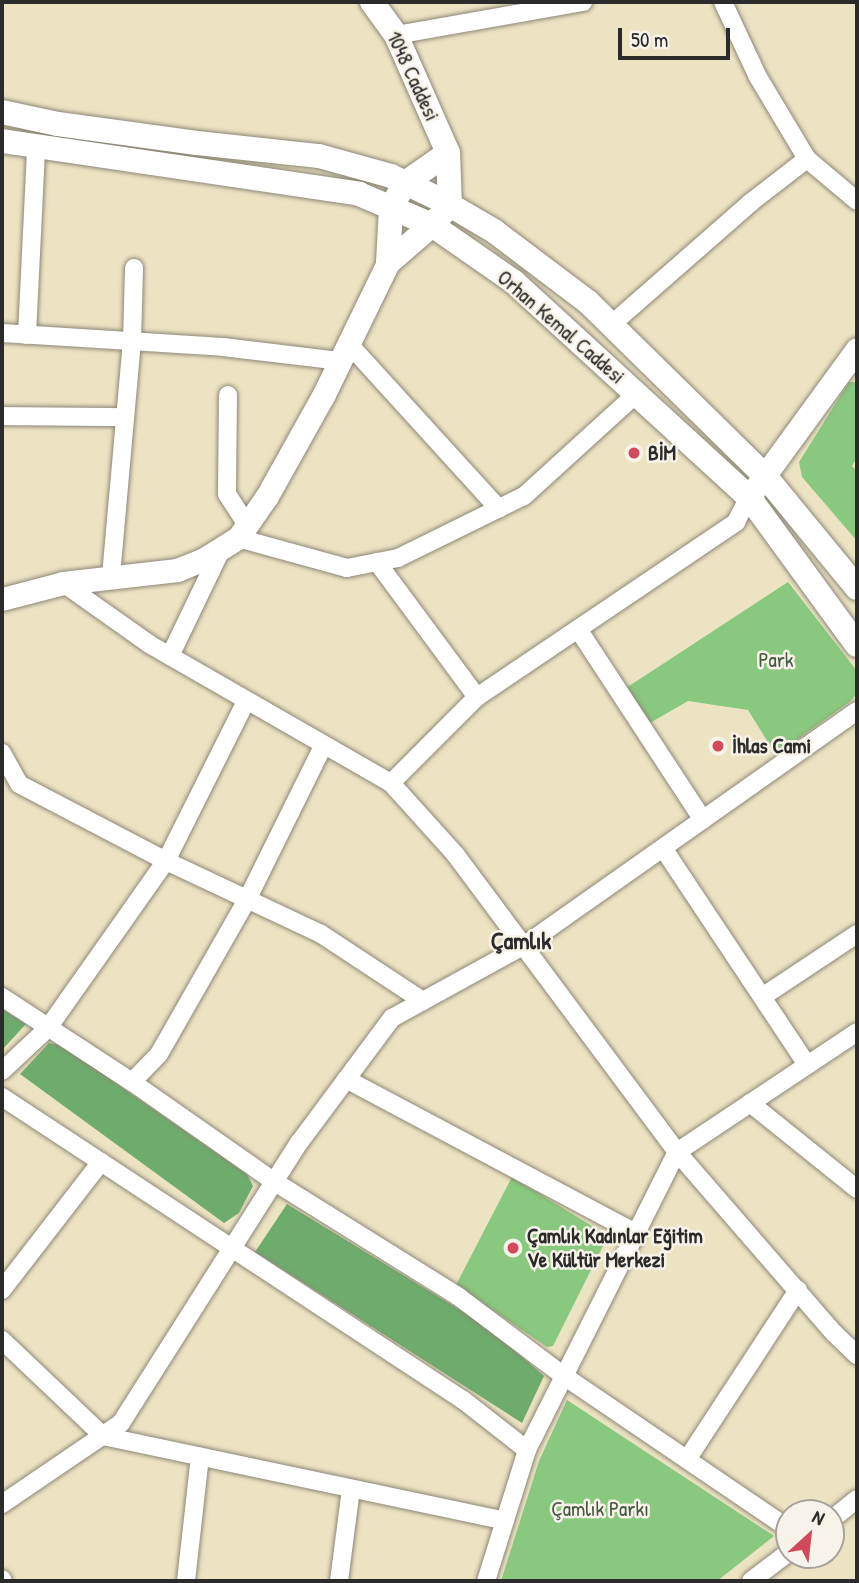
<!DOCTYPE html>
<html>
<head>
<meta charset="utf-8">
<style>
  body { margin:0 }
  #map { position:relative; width:859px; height:1583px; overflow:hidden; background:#ece3c3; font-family:"Patrick Hand",sans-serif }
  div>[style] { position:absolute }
  .green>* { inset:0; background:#89c87f }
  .forest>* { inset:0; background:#6eac6e }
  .roads { filter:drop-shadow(0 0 2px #8c8777) drop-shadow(0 0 2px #8c8777) }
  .minor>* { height:18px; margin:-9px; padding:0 9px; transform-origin:9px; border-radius:9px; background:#fff }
  .tertiary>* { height:23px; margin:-11.5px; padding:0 11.5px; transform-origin:11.5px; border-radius:11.5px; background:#fff }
  .secondary>* { height:24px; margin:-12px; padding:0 12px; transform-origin:12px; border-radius:12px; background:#fff }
  .dots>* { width:19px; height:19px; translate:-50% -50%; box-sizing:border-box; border:4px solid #f7f3e8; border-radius:50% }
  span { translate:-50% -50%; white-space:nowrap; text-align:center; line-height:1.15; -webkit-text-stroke:5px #f7f3e8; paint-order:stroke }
  .street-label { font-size:21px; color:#2b2b2b }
  .poi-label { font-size:21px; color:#2b2b2b; font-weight:700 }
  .left { translate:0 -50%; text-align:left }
  .park-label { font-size:21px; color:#475a44 }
  .quarter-label { font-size:24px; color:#2b2b2b; font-weight:700 }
  .frame { position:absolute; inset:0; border:4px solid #2b2b2b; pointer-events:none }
  .north { position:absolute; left:775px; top:1499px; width:70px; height:70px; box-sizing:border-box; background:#f7f3e8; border:2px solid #a5a39c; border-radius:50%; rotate:27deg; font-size:19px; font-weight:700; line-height:28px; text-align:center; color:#2b2b2b }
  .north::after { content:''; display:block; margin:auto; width:24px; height:32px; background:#d1495b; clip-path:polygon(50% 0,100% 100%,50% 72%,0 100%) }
  .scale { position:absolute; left:618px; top:28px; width:112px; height:32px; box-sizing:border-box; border:4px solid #2b2b2b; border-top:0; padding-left:9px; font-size:21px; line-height:24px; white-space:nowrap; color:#2b2b2b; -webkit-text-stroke:5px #f7f3e8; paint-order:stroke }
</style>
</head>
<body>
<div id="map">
  <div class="green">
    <div style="clip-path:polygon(849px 382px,857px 382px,857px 458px,852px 466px,857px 471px,857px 541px,802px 477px,799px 462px)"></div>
    <div style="clip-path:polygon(788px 582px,857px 671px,857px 692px,852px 700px,776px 755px,748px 710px,688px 701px,648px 724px,626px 688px)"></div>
    <div style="clip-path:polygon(512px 1177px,605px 1234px,604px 1244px,553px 1346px,547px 1347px,456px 1285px)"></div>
    <div style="clip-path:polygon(567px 1400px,774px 1536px,717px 1581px,501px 1581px,539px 1461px)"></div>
  </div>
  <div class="forest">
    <div style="clip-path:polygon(2px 1009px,26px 1024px,2px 1050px)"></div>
    <div style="clip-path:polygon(49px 1043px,61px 1045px,247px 1174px,253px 1186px,239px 1213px,224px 1223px,20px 1074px)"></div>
    <div style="clip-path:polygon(287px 1204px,488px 1327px,544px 1376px,522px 1423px,255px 1252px)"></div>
  </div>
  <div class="roads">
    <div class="minor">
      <div style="left:723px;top:2px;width:83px;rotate:65deg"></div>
      <div style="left:758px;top:77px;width:96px;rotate:59.1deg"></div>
      <div style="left:807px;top:159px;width:65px;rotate:40deg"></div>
      <div style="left:396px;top:35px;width:190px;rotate:-10deg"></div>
      <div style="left:612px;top:324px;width:184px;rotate:-41.2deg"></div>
      <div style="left:750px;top:203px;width:72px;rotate:-37.7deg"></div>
      <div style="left:2px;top:333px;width:221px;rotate:3.6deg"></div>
      <div style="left:223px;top:347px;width:119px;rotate:6.8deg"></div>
      <div style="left:27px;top:335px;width:186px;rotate:-87.2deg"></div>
      <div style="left:348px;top:343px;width:224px;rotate:47.7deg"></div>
      <div style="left:228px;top:395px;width:99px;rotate:90.6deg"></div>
      <div style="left:227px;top:494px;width:37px;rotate:57deg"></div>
      <div style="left:2px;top:416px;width:123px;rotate:0.5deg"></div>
      <div style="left:238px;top:538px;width:113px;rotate:15.4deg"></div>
      <div style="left:347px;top:568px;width:52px;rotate:-11.1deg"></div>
      <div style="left:398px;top:558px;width:140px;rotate:-26.2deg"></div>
      <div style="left:524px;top:496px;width:151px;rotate:-42.3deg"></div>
      <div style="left:377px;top:562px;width:168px;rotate:53.5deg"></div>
      <div style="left:111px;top:576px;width:236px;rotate:-84.9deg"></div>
      <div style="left:132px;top:341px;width:73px;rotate:-88.4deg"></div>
      <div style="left:63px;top:583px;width:105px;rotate:35.3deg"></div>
      <div style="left:149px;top:644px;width:279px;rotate:29.9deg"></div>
      <div style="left:391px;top:783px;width:96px;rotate:48deg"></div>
      <div style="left:455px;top:854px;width:372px;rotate:53.3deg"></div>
      <div style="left:677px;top:1152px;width:240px;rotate:49.1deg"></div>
      <div style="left:834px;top:1333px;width:32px;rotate:44deg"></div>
      <div style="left:578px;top:629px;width:228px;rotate:56.8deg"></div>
      <div style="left:170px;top:656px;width:122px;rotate:-64.3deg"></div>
      <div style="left:2px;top:753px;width:35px;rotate:61deg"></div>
      <div style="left:19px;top:784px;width:166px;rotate:27.6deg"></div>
      <div style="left:166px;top:861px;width:171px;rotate:25.2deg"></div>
      <div style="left:321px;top:934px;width:122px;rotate:33.3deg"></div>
      <div style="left:391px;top:783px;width:122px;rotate:-45deg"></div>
      <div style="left:477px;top:697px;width:313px;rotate:-34deg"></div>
      <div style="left:736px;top:522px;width:28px;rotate:-63deg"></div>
      <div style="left:663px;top:848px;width:260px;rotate:56.4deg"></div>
      <div style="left:2px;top:997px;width:155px;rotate:33.2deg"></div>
      <div style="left:132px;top:1082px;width:174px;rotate:35deg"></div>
      <div style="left:275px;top:1182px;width:217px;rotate:32deg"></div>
      <div style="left:459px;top:1297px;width:131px;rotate:37deg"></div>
      <div style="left:564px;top:1376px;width:272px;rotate:34.2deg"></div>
      <div style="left:762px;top:997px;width:114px;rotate:-33.6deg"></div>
      <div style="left:2px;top:1071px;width:63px;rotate:-43.1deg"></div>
      <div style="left:48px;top:1028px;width:204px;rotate:-54.8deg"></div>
      <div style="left:166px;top:861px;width:179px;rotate:-63.4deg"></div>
      <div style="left:346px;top:1079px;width:328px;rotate:28deg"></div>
      <div style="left:132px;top:1082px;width:39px;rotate:-46deg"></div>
      <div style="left:159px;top:1054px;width:177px;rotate:-60.3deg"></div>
      <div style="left:247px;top:900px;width:172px;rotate:-63.7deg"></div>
      <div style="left:2px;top:1097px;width:552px;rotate:33.32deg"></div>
      <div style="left:463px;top:1400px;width:81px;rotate:38deg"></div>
      <div style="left:750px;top:1103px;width:137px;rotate:38.8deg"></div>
      <div style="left:2px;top:1290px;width:162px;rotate:-52.3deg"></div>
      <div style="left:2px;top:1340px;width:139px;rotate:43.5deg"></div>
      <div style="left:103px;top:1436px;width:411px;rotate:11.9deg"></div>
      <div style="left:688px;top:1458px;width:201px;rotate:-56.8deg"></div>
      <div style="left:2px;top:1504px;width:144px;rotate:-34.2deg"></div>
      <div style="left:121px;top:1423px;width:332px;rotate:-57.6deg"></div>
      <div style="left:299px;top:1143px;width:156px;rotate:-53.4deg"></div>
      <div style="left:392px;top:1018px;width:152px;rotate:-28.8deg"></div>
      <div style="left:525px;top:945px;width:406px;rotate:-35.2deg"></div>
      <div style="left:831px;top:1520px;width:33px;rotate:-39deg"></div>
      <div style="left:2px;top:1579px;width:2px;rotate:63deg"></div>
      <div style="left:186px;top:1581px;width:125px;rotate:-83.6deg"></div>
      <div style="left:339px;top:1581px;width:93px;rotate:-82.6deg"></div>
      <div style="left:486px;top:1581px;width:137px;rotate:-72.6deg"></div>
      <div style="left:527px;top:1450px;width:334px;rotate:-63.3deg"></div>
      <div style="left:677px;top:1152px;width:216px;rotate:-33.7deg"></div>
      <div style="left:751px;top:1581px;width:48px;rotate:-37.3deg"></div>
    </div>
    <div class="tertiary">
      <div style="left:749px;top:497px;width:183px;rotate:-53.9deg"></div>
      <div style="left:2px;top:599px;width:63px;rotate:-14.7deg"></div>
      <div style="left:63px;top:583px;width:115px;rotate:-6.5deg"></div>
      <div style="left:177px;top:570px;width:29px;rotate:-22deg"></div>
      <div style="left:204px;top:559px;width:40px;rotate:-32deg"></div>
      <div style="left:238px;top:538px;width:51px;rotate:-55.4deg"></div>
      <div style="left:267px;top:496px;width:115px;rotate:-60.8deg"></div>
      <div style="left:323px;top:396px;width:148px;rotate:-64deg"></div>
    </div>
    <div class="secondary">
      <div style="left:372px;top:2px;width:41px;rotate:54deg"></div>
      <div style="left:396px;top:35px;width:129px;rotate:66.2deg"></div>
      <div style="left:448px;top:153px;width:52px;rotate:87.8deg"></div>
      <div style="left:450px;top:205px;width:27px;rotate:132deg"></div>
      <div style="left:432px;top:225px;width:58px;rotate:139.2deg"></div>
      <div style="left:2px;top:112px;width:57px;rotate:12.1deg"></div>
      <div style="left:58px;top:124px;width:140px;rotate:7.8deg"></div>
      <div style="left:197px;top:143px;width:123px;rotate:6.1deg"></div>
      <div style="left:319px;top:156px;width:75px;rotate:15.5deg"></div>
      <div style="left:391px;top:176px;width:58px;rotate:25.7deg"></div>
      <div style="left:443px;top:201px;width:59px;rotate:30.5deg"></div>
      <div style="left:494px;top:231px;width:118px;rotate:37.1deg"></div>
      <div style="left:588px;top:302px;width:248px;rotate:44.5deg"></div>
      <div style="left:765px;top:476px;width:145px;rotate:50.6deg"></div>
      <div style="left:2px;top:141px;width:361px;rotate:8.4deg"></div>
      <div style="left:359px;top:194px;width:79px;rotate:23deg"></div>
      <div style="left:432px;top:225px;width:100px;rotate:34.8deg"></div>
      <div style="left:514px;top:282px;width:319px;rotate:42.5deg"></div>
      <div style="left:749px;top:497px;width:183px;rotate:53.9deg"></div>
      <div style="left:388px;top:263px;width:55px;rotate:-86.9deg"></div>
      <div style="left:391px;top:208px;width:29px;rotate:-61deg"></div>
      <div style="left:405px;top:183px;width:52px;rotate:-34.9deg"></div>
    </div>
  </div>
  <div class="dots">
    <div style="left:634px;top:453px;background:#d1495b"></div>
    <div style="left:718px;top:746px;background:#d1495b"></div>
    <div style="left:513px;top:1248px;background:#d1495b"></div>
  </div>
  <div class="street-label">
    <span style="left:413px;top:76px;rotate:65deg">1048 Caddesi</span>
    <span style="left:561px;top:327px;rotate:41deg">Orhan Kemal Caddesi</span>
  </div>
  <div class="poi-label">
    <span class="left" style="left:648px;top:453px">BİM</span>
    <span class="left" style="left:732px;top:746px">İhlas Cami</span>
    <span class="left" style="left:527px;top:1248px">Çamlık Kadınlar Eğitim<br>Ve Kültür Merkezi</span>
  </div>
  <div class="park-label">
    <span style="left:776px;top:660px">Park</span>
    <span style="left:600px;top:1509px">Çamlık Parkı</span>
  </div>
  <div class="quarter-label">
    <span style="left:521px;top:941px">Çamlık</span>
  </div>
  <div class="frame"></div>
  <div class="north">N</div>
  <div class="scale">50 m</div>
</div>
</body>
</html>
